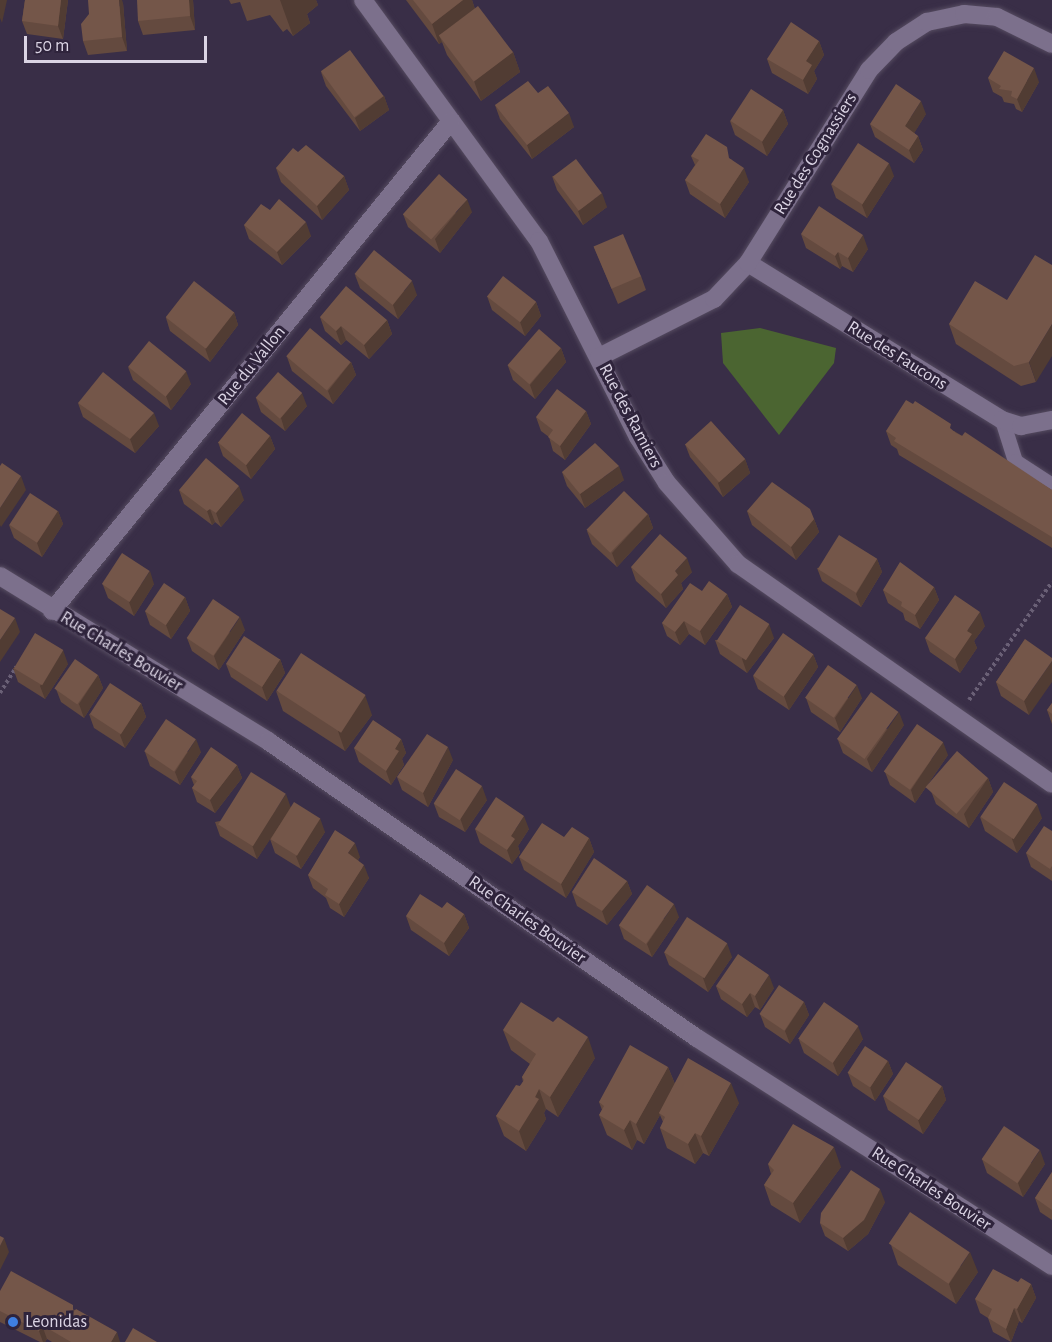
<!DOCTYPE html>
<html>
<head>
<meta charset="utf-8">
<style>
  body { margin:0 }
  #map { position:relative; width:1052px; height:1342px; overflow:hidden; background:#392e47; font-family:"Alegreya Sans",sans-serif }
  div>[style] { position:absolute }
  .forest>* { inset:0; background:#4b6531 }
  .path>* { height:4px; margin-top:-2px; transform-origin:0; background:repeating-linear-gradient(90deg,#6a6076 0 3px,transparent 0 6px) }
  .roads { filter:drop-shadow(0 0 2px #554b60) drop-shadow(0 0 2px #554b60) }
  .lane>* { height:15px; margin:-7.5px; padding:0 7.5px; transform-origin:7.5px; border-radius:7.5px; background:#7c708c }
  .street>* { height:18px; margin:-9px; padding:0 9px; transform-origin:9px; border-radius:9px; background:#7c708c }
  .wall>* { inset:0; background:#644a3f }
  .shaded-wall>* { inset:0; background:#513c33 }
  .building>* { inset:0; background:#745649; transform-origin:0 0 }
  .dots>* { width:16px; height:16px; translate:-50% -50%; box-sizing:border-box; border:3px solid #2f243c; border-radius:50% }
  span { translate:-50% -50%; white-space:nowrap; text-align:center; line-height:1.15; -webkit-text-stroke:6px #2f243c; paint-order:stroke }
  .street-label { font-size:18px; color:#dbd4e4 }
  .poi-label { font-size:18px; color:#dbd4e4 }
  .left { translate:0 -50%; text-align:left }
  .scale { position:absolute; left:24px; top:36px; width:183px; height:27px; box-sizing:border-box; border:3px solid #dbd4e4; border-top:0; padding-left:8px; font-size:18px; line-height:21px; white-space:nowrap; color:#dbd4e4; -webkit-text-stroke:4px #2f243c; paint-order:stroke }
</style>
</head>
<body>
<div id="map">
  <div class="forest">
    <div style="clip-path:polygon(760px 328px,836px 348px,834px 363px,779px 435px,723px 363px,721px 333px)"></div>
  </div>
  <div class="path">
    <div style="left:0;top:693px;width:31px;rotate:-58deg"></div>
    <div style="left:969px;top:700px;width:144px;rotate:-54.9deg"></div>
  </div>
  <div class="roads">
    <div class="lane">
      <div style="left:1002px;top:420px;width:43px;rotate:72.4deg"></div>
      <div style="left:1015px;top:461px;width:44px;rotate:33deg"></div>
    </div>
    <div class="street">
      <div style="left:363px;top:0;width:298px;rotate:53.9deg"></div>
      <div style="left:539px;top:241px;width:220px;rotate:63.2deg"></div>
      <div style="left:638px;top:437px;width:54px;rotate:57.8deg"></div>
      <div style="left:667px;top:483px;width:108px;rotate:48.8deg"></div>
      <div style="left:738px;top:564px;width:383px;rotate:35deg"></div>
      <div style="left:748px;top:263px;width:299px;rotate:31.7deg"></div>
      <div style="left:1002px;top:420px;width:20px;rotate:18deg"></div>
      <div style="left:1021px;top:426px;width:32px;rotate:-11deg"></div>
      <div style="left:599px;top:357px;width:129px;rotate:-26.8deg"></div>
      <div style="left:714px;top:299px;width:50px;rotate:-46.6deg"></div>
      <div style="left:748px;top:263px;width:228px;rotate:-57.9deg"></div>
      <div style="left:869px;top:70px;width:39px;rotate:-46deg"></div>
      <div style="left:896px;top:42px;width:37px;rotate:-33deg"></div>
      <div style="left:927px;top:22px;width:38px;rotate:-12deg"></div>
      <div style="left:964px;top:14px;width:33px;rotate:5deg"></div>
      <div style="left:997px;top:17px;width:61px;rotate:26.1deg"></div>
      <div style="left:0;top:576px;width:315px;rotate:31.6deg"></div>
      <div style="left:268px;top:741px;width:522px;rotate:34.7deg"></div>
      <div style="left:697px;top:1038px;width:422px;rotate:32.7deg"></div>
      <div style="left:52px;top:611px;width:632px;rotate:-50.84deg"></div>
    </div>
  </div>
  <div class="wall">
    <div style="clip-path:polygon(25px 0,68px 0,63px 39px,27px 34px,22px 21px)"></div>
    <div style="clip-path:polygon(193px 0,195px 30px,143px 35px,138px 21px)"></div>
    <div style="clip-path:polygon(229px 0,316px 0,318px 5px,307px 14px,310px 23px,293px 36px,287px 29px,283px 32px,270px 15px,247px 21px,240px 2px,231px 4px)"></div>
    <div style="clip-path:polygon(406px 0,472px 0,475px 9px,513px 52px,520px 72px,481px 101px,447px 55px,442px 42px,439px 44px)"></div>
    <div style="clip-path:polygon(123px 3px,127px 51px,88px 55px,83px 41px)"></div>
    <div style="clip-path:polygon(819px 41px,824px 55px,814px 71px,817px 79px,808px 94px,772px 73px,767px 59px)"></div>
    <div style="clip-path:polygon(321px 72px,384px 96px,389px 110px,360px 131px,326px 86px)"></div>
    <div style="clip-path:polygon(988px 78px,1039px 82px,1022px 112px,1016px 109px,1014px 104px,1004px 102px,1002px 97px,993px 92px)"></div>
    <div style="clip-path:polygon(538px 93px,574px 127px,532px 159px,500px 119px,495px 105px)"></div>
    <div style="clip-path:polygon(783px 110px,788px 124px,767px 156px,735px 135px,730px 121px)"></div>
    <div style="clip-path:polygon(926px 114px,914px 133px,918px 136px,923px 150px,914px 163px,875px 137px,870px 124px)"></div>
    <div style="clip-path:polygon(298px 152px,344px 176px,349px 190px,322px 220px,281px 182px,276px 168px)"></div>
    <div style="clip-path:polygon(691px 156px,731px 159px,749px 182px,725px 218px,690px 194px,685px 180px,695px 165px)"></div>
    <div style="clip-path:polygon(552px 176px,607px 207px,583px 225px,557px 190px)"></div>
    <div style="clip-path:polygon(894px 176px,867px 218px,836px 198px,831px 184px)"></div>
    <div style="clip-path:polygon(270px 210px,311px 236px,282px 265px,249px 239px,244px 225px)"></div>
    <div style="clip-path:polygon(472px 212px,440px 253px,408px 227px,403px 214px)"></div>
    <div style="clip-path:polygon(801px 234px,868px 249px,853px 272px,842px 266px,840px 269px,806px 248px)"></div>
    <div style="clip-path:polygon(594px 247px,641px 276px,646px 290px,618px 304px)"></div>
    <div style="clip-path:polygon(355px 275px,417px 295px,398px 319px,360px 288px)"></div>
    <div style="clip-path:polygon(487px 296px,536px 302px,541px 316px,525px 336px,492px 310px)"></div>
    <div style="clip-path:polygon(1007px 300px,1036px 382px,1021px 386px,956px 344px,949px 324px)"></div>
    <div style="clip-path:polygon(234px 312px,238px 325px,210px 362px,170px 331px,166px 318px)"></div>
    <div style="clip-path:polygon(320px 317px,387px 320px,392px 334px,369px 359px,346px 340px,341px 345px,325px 331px)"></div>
    <div style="clip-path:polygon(561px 348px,566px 362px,535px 399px,513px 380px,508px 366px)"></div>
    <div style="clip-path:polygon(287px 357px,351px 362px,356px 375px,333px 404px,292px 371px)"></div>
    <div style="clip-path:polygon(128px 367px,191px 384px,171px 410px,133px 380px)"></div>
    <div style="clip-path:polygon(256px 398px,307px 406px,285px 431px,261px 412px)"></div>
    <div style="clip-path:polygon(78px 403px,159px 426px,135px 453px,83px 417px)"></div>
    <div style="clip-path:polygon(586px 411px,591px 424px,565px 460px,553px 451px,549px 437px,541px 431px,536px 417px)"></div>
    <div style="clip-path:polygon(886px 431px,954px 431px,1052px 490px,1052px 548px,899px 455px,897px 449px,891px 445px)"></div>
    <div style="clip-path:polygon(270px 436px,275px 449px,251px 479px,223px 456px,218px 442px)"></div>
    <div style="clip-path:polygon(685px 444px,745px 459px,750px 473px,723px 497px,690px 457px)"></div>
    <div style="clip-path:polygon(562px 472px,624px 480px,585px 508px,567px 486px)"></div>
    <div style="clip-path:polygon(179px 490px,244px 500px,221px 527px,215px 522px,212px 525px,184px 504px)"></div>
    <div style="clip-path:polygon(58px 511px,63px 524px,42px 557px,14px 538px,9px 525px)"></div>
    <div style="clip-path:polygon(747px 511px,814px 519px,819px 532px,796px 560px,752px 525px)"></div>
    <div style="clip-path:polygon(648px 514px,653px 528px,617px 567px,592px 544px,587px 531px)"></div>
    <div style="clip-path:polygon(877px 559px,882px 572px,861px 607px,822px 581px,817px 568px)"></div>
    <div style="clip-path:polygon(631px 567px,692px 572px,681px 583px,683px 589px,666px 608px,636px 581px)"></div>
    <div style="clip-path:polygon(154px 584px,134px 616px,108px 598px,103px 585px)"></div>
    <div style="clip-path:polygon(934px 587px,939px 600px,920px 629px,905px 620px,903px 613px,888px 603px,883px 590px)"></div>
    <div style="clip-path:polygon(702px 591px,727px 594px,732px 607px,705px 645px,689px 634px,680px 645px,667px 636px,662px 623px)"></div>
    <div style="clip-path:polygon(185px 597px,190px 611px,171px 639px,150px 625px,145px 611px)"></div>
    <div style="clip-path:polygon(985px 626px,974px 641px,977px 648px,960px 673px,930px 652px,925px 638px)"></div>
    <div style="clip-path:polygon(245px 630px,219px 670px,192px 651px,187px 638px)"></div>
    <div style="clip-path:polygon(774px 638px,747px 673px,720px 654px,715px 640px)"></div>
    <div style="clip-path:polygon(1025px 639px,1029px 715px,1001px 696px,996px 682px)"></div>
    <div style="clip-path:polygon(813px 654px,818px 667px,789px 710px,758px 689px,753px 676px)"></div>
    <div style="clip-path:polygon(280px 659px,285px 673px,267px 701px,231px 677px,226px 664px)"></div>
    <div style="clip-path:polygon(68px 664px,45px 699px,18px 682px,13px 668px)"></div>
    <div style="clip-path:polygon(98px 675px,103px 688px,84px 718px,61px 702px,56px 689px)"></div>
    <div style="clip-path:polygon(276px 691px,372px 715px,345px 751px,283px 711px)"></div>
    <div style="clip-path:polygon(806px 698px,862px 698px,840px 732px,811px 712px)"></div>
    <div style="clip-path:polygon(141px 703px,146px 717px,125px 748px,94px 728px,89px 714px)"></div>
    <div style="clip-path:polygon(1052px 703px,1052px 724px,1047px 710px)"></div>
    <div style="clip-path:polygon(904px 725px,872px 772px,843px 753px,838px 740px)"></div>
    <div style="clip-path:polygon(401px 739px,406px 753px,402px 759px,404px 765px,391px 785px,359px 762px,354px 748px)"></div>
    <div style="clip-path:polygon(145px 752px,201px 752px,180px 785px,150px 766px)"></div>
    <div style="clip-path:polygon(948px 755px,915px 803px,890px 785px,885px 772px)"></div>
    <div style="clip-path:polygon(453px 760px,428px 807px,402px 790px,397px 777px)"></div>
    <div style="clip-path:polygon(237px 765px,242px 778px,215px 813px,197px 802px,192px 788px,194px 785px,191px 777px)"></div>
    <div style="clip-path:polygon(988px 778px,993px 792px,969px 828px,936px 804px,931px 791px)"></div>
    <div style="clip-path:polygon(487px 800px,465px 832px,439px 817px,434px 804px)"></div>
    <div style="clip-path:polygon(290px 807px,325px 832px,301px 869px,275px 853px,270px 839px,257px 859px,220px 836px,215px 822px)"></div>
    <div style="clip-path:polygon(980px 817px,1042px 818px,1017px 853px,985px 831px)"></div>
    <div style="clip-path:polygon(475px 829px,529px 829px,518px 846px,520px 853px,512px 864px,480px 843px)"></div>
    <div style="clip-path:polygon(1052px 831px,1052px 881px,1031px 867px,1026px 853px)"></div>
    <div style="clip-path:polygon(564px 837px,589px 838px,594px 852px,566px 898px,524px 870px,519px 857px)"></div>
    <div style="clip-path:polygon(360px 857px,358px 860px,369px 878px,344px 917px,330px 908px,326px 898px,313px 888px,308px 875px)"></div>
    <div style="clip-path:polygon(627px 881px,632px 894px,607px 925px,577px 906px,572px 892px)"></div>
    <div style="clip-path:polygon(442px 908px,464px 914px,469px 928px,449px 956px,411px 930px,406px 916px)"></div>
    <div style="clip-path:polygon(679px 917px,652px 957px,624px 939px,619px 925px)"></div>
    <div style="clip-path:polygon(664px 952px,732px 957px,708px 992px,669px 965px)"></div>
    <div style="clip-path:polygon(716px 986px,774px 988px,760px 1010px,755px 1007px,747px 1017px,721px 999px)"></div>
    <div style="clip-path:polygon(804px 1002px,809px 1015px,790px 1044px,765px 1027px,760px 1014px)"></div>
    <div style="clip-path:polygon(503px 1030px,595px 1058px,558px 1117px,546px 1109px,544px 1113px,546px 1119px,526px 1151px,504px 1136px,496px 1116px,523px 1082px,522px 1077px,530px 1064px,511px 1050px)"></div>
    <div style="clip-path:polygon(863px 1039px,838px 1076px,804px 1053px,799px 1040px)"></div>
    <div style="clip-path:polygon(888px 1061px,893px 1074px,875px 1101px,853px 1086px,848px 1073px)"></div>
    <div style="clip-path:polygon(668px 1067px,675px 1084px,739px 1103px,709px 1156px,703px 1153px,695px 1164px,667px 1148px,660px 1128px,663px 1122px,660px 1115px,644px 1144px,637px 1140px,632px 1150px,607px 1135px,599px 1115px,602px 1110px,599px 1102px)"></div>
    <div style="clip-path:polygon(942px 1086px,946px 1100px,923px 1134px,888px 1110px,883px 1096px)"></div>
    <div style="clip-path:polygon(982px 1159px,1045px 1164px,1023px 1197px,987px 1173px)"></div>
    <div style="clip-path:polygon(768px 1164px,841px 1167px,800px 1223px,771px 1205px,764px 1185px,771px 1174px)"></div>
    <div style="clip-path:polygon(1052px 1172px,1052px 1220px,1040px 1212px,1035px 1198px)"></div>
    <div style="clip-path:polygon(885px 1202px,868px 1234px,848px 1251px,825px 1236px,820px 1223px)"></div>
    <div style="clip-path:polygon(891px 1245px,978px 1272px,956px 1304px,898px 1265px)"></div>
    <div style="clip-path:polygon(1018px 1282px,1031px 1284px,1036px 1298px,1022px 1323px,1019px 1321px,1011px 1342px,993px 1332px,988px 1318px,980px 1313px,975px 1299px)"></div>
    <div style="clip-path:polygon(0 1291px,75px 1310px,120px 1342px,52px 1342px,47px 1339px,45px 1342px,40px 1342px,0 1322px)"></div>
  </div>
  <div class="shaded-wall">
    <div style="clip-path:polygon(0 0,7px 0,2px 23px,0 18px)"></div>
    <div style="clip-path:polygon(61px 0,68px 0,63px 39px,58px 26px)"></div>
    <div style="clip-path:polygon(119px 0,122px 0,123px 3px,127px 51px,122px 37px)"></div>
    <div style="clip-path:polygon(189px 0,193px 0,195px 30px,190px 16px)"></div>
    <div style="clip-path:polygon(280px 0,316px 0,318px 5px,307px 14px,310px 23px,293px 36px)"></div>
    <div style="clip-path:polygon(463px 0,472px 0,477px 15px,439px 35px,442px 42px,439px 44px,432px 24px)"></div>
    <div style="clip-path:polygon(819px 41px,824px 55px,814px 71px,817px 79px,808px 94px,803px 80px,806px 61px)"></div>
    <div style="clip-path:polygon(513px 52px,520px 72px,481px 101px,474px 81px)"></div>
    <div style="clip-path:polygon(1034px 68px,1039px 82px,1022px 112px,1017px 99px)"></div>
    <div style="clip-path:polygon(384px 96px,389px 110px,360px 131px,355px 118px)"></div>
    <div style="clip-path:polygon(921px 101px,926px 114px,910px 140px,905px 126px)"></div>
    <div style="clip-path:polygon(783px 110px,788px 124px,767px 156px,762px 142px)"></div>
    <div style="clip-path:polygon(569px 113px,574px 127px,532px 159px,527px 145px)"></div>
    <div style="clip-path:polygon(918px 136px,923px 150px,914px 163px,909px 150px)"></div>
    <div style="clip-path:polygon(889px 163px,894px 176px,867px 218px,862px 205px)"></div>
    <div style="clip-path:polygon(744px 168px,749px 182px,725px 218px,720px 204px)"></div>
    <div style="clip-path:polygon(344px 176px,349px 190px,322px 220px,317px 206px)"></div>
    <div style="clip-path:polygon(602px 193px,607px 207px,583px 225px,578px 211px)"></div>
    <div style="clip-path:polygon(467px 199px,472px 212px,440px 253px,435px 239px)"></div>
    <div style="clip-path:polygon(306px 222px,311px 236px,282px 265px,277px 252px)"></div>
    <div style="clip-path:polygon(863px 235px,868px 249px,853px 272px,848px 258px)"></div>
    <div style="clip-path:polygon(838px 252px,842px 266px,840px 269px,835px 256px)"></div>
    <div style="clip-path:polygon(412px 281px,417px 295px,398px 319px,393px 305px)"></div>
    <div style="clip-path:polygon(536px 302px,541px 316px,525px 336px,520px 322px)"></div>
    <div style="clip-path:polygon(234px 312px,238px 325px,210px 362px,205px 348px)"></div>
    <div style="clip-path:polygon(387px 320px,392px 334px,369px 359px,364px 345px)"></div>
    <div style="clip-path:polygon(1052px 324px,1052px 356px,1036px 382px,1029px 362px)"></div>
    <div style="clip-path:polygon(341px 326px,346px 340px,341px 345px,336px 331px)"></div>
    <div style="clip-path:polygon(561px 348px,566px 362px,535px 399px,530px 385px)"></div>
    <div style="clip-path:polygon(351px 362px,356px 375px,333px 404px,328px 391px)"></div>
    <div style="clip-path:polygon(186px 371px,191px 384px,171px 410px,166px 396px)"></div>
    <div style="clip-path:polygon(302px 393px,307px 406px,285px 431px,281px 418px)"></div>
    <div style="clip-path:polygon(586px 411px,591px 424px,565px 460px,560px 446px)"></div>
    <div style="clip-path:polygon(154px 413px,159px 426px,135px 453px,130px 439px)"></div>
    <div style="clip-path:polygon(270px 436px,275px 449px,251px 479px,246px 465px)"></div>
    <div style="clip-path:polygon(745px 459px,750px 473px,723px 497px,718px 483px)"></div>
    <div style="clip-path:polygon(619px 466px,624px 480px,585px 508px,580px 494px)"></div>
    <div style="clip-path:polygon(21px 476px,26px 490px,1px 527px,0 525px,0 508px)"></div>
    <div style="clip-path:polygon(239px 486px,244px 500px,221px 527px,216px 513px)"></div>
    <div style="clip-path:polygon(210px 509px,215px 522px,212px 525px,207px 511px)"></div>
    <div style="clip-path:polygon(58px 511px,63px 524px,42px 557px,37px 543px)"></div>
    <div style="clip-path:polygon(648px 514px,653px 528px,617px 567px,612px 553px)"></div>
    <div style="clip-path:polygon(814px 519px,819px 532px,796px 560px,791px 547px)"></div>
    <div style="clip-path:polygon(687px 558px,692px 572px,681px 583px,683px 589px,666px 608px,661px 594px,675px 571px)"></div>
    <div style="clip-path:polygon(877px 559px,882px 572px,861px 607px,856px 594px)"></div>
    <div style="clip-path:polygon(150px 571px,154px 584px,134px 616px,129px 602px)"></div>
    <div style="clip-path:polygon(934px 587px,939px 600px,920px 629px,915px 615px)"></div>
    <div style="clip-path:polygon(727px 594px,732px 607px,705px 645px,700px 631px)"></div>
    <div style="clip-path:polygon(185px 597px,190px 611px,171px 639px,166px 625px)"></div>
    <div style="clip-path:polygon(980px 612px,985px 626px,974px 641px,977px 648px,960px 673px,955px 659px,967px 631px)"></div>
    <div style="clip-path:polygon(240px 617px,245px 630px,219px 670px,214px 656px)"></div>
    <div style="clip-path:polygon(15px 618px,20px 632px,0 662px,0 640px)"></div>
    <div style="clip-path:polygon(684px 621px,689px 634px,680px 645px,675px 632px)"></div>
    <div style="clip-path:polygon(769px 624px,774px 638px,747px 673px,742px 659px)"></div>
    <div style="clip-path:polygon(63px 650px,68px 664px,45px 699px,40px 686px)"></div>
    <div style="clip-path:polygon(813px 654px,818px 667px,789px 710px,784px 696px)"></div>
    <div style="clip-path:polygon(280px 659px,285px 673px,267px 701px,262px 687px)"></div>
    <div style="clip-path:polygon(1052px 661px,1052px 682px,1029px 715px,1024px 701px)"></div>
    <div style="clip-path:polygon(98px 675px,103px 688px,84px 718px,79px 704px)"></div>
    <div style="clip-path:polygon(857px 685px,862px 698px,840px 732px,835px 718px)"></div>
    <div style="clip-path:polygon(365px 695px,372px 715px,345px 751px,338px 731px)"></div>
    <div style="clip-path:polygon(141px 703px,146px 717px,125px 748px,120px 735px)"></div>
    <div style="clip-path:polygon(899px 712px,904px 725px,872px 772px,867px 759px)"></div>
    <div style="clip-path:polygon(196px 739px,201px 752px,180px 785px,175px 772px)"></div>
    <div style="clip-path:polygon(401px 739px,406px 753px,402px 759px,404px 765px,391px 785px,386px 771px,395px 749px)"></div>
    <div style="clip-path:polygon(943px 742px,948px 755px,915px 803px,911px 790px)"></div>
    <div style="clip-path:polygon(448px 747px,453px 760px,428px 807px,423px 793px)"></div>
    <div style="clip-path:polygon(237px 765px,242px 778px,215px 813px,210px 800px)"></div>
    <div style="clip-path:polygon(988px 778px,993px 792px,969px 828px,964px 814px)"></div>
    <div style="clip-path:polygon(482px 786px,487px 800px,465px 832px,460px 818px)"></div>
    <div style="clip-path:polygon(286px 794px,291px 808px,257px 859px,252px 845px)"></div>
    <div style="clip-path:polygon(1037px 804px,1042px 818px,1017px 853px,1012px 839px)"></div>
    <div style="clip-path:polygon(524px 816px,529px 829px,518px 846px,520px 853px,512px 864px,507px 850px,511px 836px)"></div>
    <div style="clip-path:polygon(320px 818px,325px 832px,301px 869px,296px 856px)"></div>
    <div style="clip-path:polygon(589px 838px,594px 852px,566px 898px,561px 884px)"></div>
    <div style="clip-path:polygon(355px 843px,360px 857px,353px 866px,348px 853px)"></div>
    <div style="clip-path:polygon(364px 865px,369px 878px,344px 917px,339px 904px)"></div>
    <div style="clip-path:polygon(627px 881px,632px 894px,607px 925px,602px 911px)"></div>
    <div style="clip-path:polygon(674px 904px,679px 917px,652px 957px,647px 944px)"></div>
    <div style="clip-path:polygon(464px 914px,469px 928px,449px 956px,444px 943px)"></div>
    <div style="clip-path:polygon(727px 943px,732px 957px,708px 992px,703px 978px)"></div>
    <div style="clip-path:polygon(769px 975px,774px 988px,760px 1010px,755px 996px)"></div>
    <div style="clip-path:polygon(750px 993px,755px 1007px,747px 1017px,742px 1004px)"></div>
    <div style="clip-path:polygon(804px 1002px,809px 1015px,790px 1044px,785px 1031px)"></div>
    <div style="clip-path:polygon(858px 1026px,863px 1039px,838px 1076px,833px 1063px)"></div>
    <div style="clip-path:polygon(588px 1037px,595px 1058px,558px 1117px,550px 1097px)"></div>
    <div style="clip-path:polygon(888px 1061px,893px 1074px,875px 1101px,870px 1087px)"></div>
    <div style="clip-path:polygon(668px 1067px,676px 1087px,659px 1113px,660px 1115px,644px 1144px,636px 1124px)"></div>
    <div style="clip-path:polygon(731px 1083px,739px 1103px,709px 1156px,701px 1136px)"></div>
    <div style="clip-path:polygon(942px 1086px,946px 1100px,923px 1134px,918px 1120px)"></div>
    <div style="clip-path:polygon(539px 1089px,546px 1109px,544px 1113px,546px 1119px,526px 1151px,519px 1131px)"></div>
    <div style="clip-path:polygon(630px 1120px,637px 1140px,632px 1150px,624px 1130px)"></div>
    <div style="clip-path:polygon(695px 1133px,703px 1153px,695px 1164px,688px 1144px)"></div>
    <div style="clip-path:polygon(834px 1147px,841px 1167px,800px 1223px,793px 1203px)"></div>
    <div style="clip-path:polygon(1040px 1150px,1045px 1164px,1023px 1197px,1018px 1183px)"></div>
    <div style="clip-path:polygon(880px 1189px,885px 1202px,868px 1234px,848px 1251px,843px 1238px)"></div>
    <div style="clip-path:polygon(4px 1238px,9px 1252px,0 1270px,0 1246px)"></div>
    <div style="clip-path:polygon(970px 1252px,978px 1272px,956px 1304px,949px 1284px)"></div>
    <div style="clip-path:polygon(1031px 1284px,1036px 1298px,1022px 1323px,1017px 1309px)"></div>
    <div style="clip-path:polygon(1014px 1308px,1019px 1321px,1011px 1342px,1006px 1329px)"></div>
    <div style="clip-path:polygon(42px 1325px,47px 1339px,45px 1342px,43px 1342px,39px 1331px)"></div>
    <div style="clip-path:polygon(117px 1332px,120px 1342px,111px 1342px)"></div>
  </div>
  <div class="building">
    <div style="clip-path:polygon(25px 0,61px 0,58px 26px,22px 21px)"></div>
    <div style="clip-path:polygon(88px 0,119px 0,122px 37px,83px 41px,81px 24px,89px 14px)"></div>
    <div style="clip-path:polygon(137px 0,189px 0,190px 16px,138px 21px)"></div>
    <div style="clip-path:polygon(413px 0,463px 0,432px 24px)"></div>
    <div style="left:478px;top:6px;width:58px;height:49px;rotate:53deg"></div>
    <div style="clip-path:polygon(791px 22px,819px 41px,806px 61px,812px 65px,803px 80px,767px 59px)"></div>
    <div style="left:350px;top:50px;width:57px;height:36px;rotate:54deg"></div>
    <div style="clip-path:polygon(1004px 51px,1034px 68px,1017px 99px,1011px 96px,1012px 91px,999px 89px,1001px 86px,988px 78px)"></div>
    <div style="clip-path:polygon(528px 81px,538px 93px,548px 86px,569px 113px,527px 145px,495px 105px)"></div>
    <div style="clip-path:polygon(896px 84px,921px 101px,905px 126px,918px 136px,909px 150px,870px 124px)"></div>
    <div style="left:751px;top:89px;width:38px;height:38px;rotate:33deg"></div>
    <div style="clip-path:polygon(706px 134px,727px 147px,729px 158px,744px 168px,720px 204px,685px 180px,699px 160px,691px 156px)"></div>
    <div style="left:858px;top:143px;width:37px;height:49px;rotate:33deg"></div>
    <div style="clip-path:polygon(306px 145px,344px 176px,317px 206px,276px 168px,293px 148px,298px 152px)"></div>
    <div style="left:576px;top:159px;width:43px;height:29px;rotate:53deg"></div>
    <div style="left:439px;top:174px;width:38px;height:54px;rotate:42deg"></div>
    <div style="clip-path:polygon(279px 199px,306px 222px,277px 252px,244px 225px,261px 204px,270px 210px)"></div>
    <div style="clip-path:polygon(819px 206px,863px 235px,848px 258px,838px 252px,835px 256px,801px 234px)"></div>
    <div style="left:623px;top:234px;width:46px;height:32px;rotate:67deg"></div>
    <div style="left:374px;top:250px;width:49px;height:31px;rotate:39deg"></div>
    <div style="clip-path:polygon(1035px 255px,1052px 265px,1052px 324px,1029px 362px,1014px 366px,949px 324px,975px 281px,1007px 300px)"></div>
    <div style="left:503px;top:276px;width:42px;height:26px;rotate:38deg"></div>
    <div style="left:194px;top:281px;width:51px;height:46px;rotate:38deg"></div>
    <div style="clip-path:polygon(346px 286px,387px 320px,364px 345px,341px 326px,336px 331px,320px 317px)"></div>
    <div style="left:310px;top:328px;width:53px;height:37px;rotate:40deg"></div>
    <div style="left:539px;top:329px;width:29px;height:48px;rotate:41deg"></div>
    <div style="left:149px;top:341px;width:48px;height:33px;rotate:39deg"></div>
    <div style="clip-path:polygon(103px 372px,154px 413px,130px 439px,78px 403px)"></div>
    <div style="left:278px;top:372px;width:32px;height:34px;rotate:41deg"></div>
    <div style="clip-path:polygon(557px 389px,586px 411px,560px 446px,548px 437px,553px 430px,536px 417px)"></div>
    <div style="clip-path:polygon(906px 400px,913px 404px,915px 401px,951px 424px,950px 428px,956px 433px,962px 436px,965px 432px,1052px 490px,1052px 537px,894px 441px,896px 438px,886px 431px)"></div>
    <div style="left:242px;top:413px;width:36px;height:38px;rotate:39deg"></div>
    <div style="left:711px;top:421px;width:51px;height:35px;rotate:48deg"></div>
    <div style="clip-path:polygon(595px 443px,619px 466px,580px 494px,562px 472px)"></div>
    <div style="clip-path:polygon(206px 458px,239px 486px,216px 513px,210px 509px,207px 511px,179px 490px)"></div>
    <div style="clip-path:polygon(2px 463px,21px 476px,0 508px,0 466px)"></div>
    <div style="clip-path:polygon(772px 482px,810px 509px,814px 519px,791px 547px,747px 511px)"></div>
    <div style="left:624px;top:491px;width:33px;height:54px;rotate:44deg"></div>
    <div style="left:30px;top:493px;width:33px;height:38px;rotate:33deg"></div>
    <div style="clip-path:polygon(660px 534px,687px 558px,675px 571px,678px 575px,661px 594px,631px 567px)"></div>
    <div style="left:839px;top:535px;width:45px;height:40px;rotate:32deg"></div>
    <div style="left:122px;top:553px;width:33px;height:37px;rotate:33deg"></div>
    <div style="clip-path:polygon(900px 562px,934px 587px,915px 615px,901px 606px,902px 602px,883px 590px)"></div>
    <div style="clip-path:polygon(709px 581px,727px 594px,700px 631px,684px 621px,675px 632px,662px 623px,690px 583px,702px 591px)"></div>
    <div style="left:164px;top:583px;width:25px;height:34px;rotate:34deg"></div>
    <div style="clip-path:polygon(955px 595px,980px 612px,967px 631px,972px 634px,955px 659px,925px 638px)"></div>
    <div style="left:213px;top:599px;width:32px;height:47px;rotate:34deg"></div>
    <div style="left:740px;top:605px;width:35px;height:43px;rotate:33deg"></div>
    <div style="clip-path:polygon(0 609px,15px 618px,0 640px)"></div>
    <div style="left:35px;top:633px;width:33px;height:41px;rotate:31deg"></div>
    <div style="left:783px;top:633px;width:37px;height:52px;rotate:35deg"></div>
    <div style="left:244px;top:636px;width:43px;height:33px;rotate:33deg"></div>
    <div style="clip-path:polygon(1025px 639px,1052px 658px,1052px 661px,1024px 701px,996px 682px)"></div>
    <div style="left:301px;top:653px;width:77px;height:45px;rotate:33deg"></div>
    <div style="left:75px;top:659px;width:28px;height:36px;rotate:35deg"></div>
    <div style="left:828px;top:665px;width:35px;height:40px;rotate:35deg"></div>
    <div style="left:110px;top:683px;width:37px;height:37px;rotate:33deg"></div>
    <div style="left:871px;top:692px;width:34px;height:58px;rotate:36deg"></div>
    <div style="clip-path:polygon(1052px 703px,1052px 714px,1047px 710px)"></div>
    <div style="left:166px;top:719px;width:36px;height:39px;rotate:34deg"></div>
    <div style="clip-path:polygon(373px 720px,401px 739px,395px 749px,399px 751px,386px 771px,354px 748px)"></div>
    <div style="left:917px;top:724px;width:32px;height:58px;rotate:35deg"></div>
    <div style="clip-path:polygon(427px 734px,448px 747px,423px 793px,397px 777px)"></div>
    <div style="clip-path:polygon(211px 747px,237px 765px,210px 800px,192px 788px,197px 781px,191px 777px)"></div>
    <div style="left:957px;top:751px;width:41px;height:48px;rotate:41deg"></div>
    <div style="left:456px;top:769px;width:31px;height:41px;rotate:33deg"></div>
    <div style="left:251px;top:772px;width:41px;height:62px;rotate:32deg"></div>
    <div style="left:1004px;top:782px;width:40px;height:42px;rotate:34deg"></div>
    <div style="clip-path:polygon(496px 797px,524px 816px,511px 836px,515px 839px,507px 850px,475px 829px)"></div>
    <div style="left:294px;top:802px;width:31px;height:44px;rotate:32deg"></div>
    <div style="clip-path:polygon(542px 823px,564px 837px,572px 827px,589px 838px,561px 884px,519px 857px)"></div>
    <div style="clip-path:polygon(1044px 826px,1052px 831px,1052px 866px,1050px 869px,1026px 853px)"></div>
    <div style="clip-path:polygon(335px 830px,355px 843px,348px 853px,364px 865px,339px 904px,325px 895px,328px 889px,308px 875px)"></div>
    <div style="clip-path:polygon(594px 858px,627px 881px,602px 911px,572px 892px)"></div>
    <div style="left:647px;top:885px;width:33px;height:49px;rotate:35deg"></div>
    <div style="clip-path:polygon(420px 894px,442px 908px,447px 902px,464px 914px,444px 943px,406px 916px)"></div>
    <div style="left:687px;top:917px;width:48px;height:42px;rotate:33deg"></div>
    <div style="clip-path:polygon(738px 954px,769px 975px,755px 996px,750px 993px,742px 1004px,716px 986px)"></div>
    <div style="left:779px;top:985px;width:30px;height:35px;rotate:34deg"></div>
    <div style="clip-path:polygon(521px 1002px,553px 1022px,558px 1017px,588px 1037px,550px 1097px,539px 1089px,535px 1097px,539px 1099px,519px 1131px,496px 1116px,516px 1085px,520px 1086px,524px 1080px,522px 1077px,536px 1054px,503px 1030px)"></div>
    <div style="left:824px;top:1002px;width:42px;height:45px;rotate:35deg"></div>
    <div style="clip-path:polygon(630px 1045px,668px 1067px,636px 1124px,630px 1120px,624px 1130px,599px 1115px,604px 1106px,599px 1102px)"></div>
    <div style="left:865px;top:1046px;width:27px;height:32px;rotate:33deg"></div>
    <div style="clip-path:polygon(688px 1058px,731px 1083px,701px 1136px,695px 1133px,688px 1144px,660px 1128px,665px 1117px,659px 1113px)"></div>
    <div style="left:906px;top:1062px;width:43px;height:41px;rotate:34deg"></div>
    <div style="clip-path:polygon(793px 1124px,834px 1147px,793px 1203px,764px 1185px,774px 1170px,768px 1164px)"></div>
    <div style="left:1004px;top:1126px;width:43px;height:40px;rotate:34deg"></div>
    <div style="clip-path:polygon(851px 1170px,880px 1189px,864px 1220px,843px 1238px,820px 1223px,821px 1213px)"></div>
    <div style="clip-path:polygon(1052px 1172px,1052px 1210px,1035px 1198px)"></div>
    <div style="left:910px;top:1212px;width:72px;height:38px;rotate:34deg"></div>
    <div style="clip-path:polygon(0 1236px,4px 1238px,0 1246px)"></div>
    <div style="clip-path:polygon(993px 1269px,1018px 1282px,1021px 1278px,1031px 1284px,1017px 1309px,1014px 1308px,1006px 1329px,988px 1318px,992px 1309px,975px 1299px)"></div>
    <div style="clip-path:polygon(11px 1271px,73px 1305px,73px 1313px,76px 1309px,117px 1332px,111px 1342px,71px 1342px,42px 1325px,39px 1331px,0 1311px,0 1291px)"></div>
    <div style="clip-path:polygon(133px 1328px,157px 1342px,125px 1342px)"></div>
  </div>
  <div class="dots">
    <div style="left:13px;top:1322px;background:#3f7fe0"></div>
  </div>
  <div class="street-label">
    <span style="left:816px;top:154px;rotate:-58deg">Rue des Cognassiers</span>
    <span style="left:897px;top:356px;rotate:32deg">Rue des Faucons</span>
    <span style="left:252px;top:366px;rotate:-51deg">Rue du Vallon</span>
    <span style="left:630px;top:416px;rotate:62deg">Rue des Ramiers</span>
    <span style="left:121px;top:652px;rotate:31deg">Rue Charles Bouvier</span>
    <span style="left:527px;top:920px;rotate:35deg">Rue Charles Bouvier</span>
    <span style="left:931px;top:1189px;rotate:33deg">Rue Charles Bouvier</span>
  </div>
  <div class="poi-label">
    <span class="left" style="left:25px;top:1322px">Leonidas</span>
  </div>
  <div class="scale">50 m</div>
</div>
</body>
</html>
